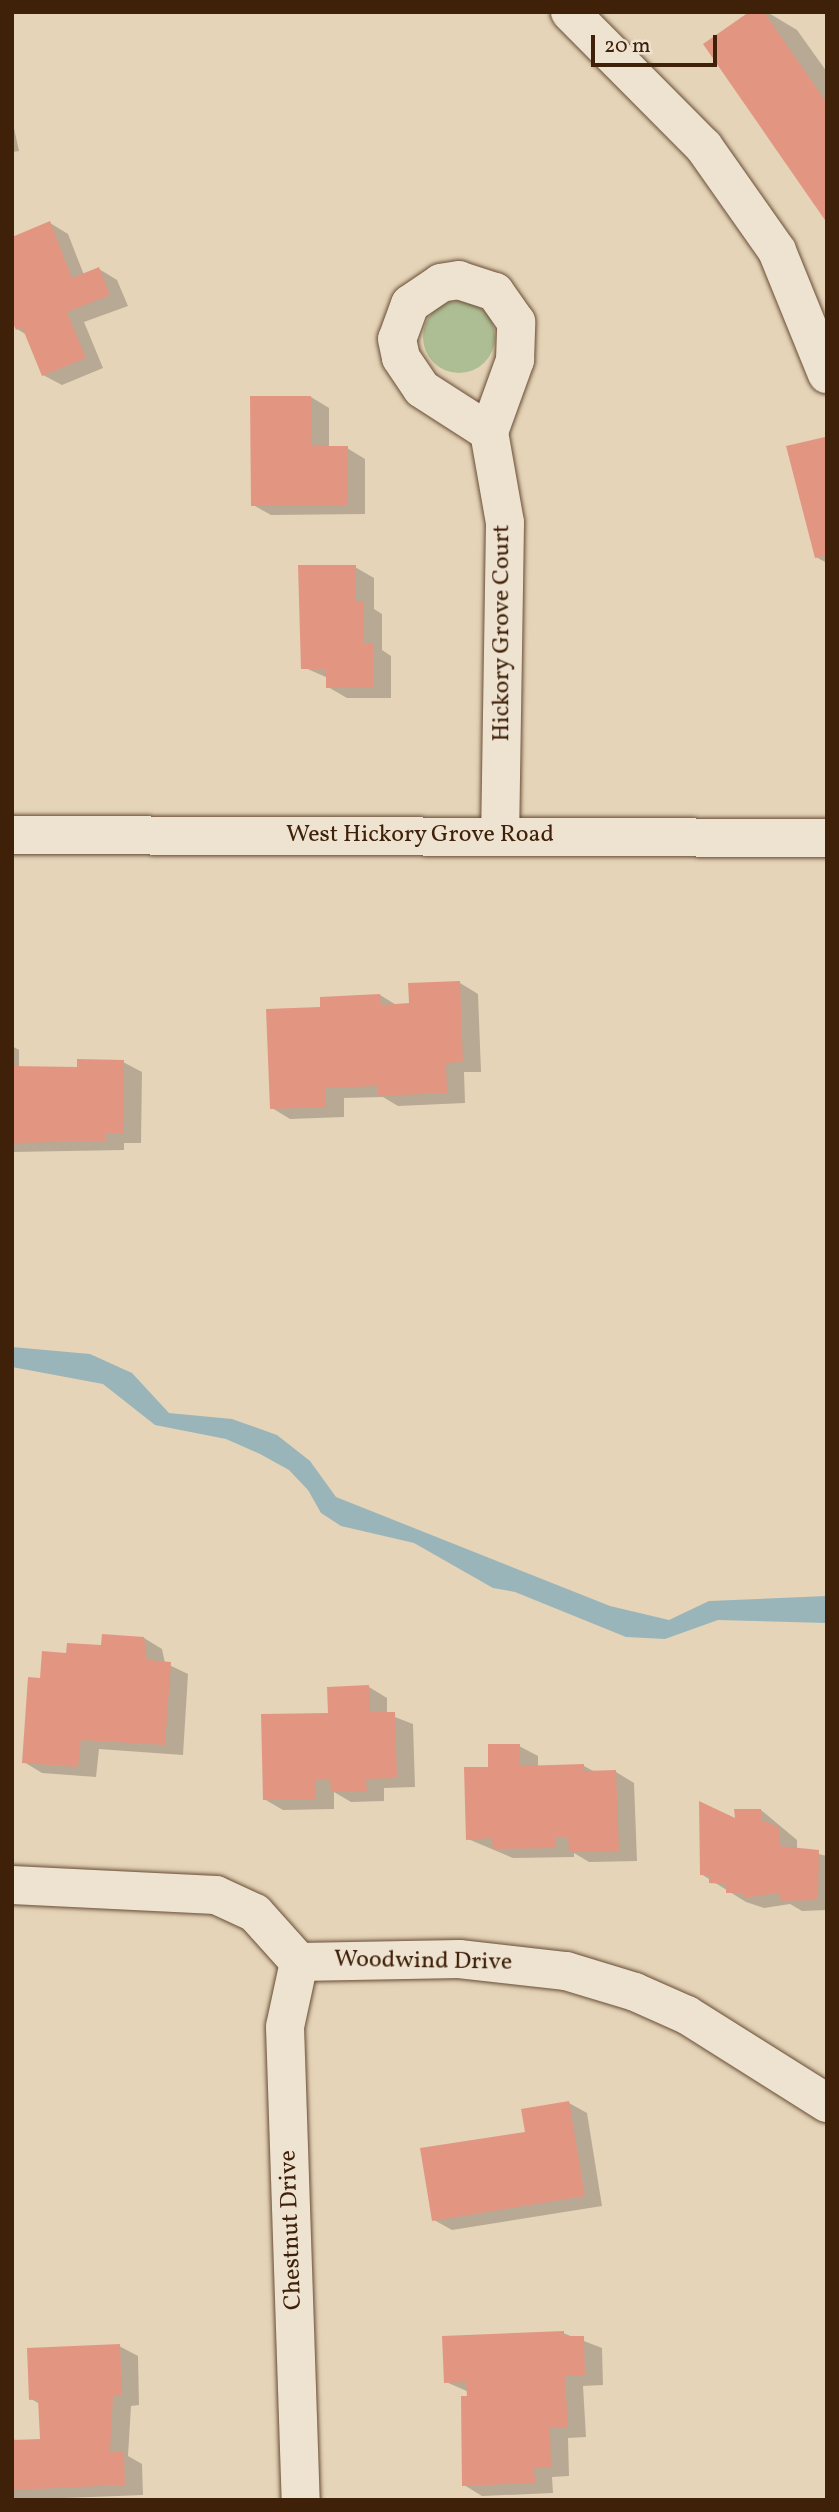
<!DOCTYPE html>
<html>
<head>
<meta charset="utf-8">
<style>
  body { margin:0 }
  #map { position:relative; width:839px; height:2512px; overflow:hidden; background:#e5d4b8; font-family:Vollkorn,serif }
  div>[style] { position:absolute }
  .green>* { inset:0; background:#aebe94 }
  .round { border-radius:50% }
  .water>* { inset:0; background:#9ab5b9 }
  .shadow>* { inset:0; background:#0003 }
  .building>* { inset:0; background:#e29682 }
  .roads { filter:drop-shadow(0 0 2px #684d35) drop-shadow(0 0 2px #684d35) }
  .minor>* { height:38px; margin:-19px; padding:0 19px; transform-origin:19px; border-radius:19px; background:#eee3d1 }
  span { translate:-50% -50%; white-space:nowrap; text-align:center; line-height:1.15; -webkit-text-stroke:5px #eee3d1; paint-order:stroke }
  .street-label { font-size:24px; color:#3f2009 }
  .frame { position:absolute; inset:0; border:14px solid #3f2009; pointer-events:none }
  .scale { position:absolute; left:591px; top:35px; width:126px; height:32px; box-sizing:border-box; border:4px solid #3f2009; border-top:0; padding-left:9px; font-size:21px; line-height:24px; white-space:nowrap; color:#3f2009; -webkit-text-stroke:5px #eee3d1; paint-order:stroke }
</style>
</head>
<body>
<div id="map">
  <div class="green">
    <div class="round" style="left:423px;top:301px;width:72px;height:72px"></div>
  </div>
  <div class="water">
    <div style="clip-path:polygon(12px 1347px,90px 1354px,132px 1373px,169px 1413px,232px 1419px,277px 1435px,310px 1461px,336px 1497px,610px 1606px,669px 1620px,709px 1601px,827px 1596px,827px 1623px,718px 1620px,665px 1639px,626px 1637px,515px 1592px,493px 1588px,414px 1543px,341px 1526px,321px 1513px,308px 1490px,289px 1470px,260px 1454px,226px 1439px,155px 1425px,103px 1384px,12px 1367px)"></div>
  </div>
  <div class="shadow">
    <div style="clip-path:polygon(752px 12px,767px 12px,797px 30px,827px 72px,827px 220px)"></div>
    <div style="clip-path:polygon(12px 119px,19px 151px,12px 152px)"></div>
    <div style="clip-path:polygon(50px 223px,68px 234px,84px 275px,99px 269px,117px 280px,128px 306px,84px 322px,103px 368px,62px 385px,43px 375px,27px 335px,17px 329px)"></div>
    <div style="clip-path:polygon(311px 397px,329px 408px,329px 448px,347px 448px,365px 459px,365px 514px,271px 515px,253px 505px)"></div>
    <div style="clip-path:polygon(824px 438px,827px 440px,825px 562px,816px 557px)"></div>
    <div style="clip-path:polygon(355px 567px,374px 578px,374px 609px,382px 614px,382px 650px,391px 656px,391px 698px,347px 698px,328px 687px,328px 678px,303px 667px)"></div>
    <div style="clip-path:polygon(460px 983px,478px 994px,481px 1072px,464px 1072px,465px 1103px,398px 1106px,383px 1097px,344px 1098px,344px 1117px,290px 1119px,272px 1108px,322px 1009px,380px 995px,398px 1006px,411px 1005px)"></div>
    <div style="clip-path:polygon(12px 1046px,19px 1050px,19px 1068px,79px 1069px,123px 1062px,142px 1072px,141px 1143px,124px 1143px,124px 1150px,12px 1152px)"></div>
    <div style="clip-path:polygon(144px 1638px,162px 1649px,165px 1663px,188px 1674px,183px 1755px,99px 1749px,96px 1777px,42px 1773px,24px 1762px,42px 1680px,68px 1654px)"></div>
    <div style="clip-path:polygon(369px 1687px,387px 1698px,387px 1714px,413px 1724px,415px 1787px,384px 1788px,384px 1801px,351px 1802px,334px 1792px,334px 1809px,283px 1810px,264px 1799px,329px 1715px)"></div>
    <div style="clip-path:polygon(519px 1746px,538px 1756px,538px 1767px,584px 1766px,595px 1772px,616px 1772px,634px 1783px,637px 1861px,589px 1862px,574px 1853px,574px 1857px,513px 1858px,468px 1839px,490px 1768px)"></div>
    <div style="clip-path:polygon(761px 1810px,797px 1840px,797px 1849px,827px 1856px,827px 1910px,802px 1911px,790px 1904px,764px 1908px,746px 1902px,701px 1874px,737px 1820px)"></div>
    <div style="clip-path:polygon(569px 2103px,587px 2113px,602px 2206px,452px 2230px,434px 2220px,527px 2133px)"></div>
    <div style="clip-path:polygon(563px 2333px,602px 2348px,603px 2385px,583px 2386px,586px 2437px,568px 2438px,569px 2476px,552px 2477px,553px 2493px,482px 2496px,464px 2485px,469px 2392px,446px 2382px)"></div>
    <div style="clip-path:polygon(119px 2346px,138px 2356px,139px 2405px,131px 2406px,128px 2456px,142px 2464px,143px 2495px,12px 2500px,12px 2429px,15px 2442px,42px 2441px,40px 2404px,31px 2399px)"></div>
  </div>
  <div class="building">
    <div style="clip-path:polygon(749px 12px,764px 12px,827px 103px,827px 223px,703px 44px)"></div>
    <div style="clip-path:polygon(50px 221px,72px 278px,99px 267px,110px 295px,67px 312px,86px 358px,42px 376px,22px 327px,16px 330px,12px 321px,12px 237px)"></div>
    <div style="clip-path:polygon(250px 396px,311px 396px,312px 446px,348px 446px,348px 505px,251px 506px)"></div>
    <div style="clip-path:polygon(825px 437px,827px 555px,815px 558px,786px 446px)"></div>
    <div style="clip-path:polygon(298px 565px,356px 565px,356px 602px,364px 602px,364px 643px,373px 643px,373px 688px,326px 688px,326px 669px,301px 669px)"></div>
    <div style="clip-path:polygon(460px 981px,463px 1062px,446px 1063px,447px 1093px,378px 1096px,378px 1086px,326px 1088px,326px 1107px,270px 1109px,266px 1009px,320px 1007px,320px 997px,380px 994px,381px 1005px,409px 1003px,408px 983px)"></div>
    <div style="clip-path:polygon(77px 1059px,124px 1060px,123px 1134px,106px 1134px,106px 1141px,12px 1143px,12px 1066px,77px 1067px)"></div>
    <div style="clip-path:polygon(102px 1634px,144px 1637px,147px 1660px,171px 1662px,165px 1745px,81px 1740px,78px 1767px,22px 1763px,28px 1677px,40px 1678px,42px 1651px,66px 1653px,67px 1643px,101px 1645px)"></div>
    <div style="clip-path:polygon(369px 1685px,370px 1712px,395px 1712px,397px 1778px,366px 1779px,367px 1792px,331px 1792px,330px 1779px,316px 1779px,316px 1799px,263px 1800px,261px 1714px,328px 1713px,327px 1687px)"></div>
    <div style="clip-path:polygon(488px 1744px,520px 1744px,520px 1766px,584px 1764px,584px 1771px,616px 1770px,619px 1851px,569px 1852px,568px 1837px,555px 1837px,556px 1848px,493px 1849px,492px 1838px,466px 1840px,464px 1767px,488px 1767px)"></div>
    <div style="clip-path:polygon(699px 1801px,735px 1818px,734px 1809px,761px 1809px,761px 1820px,779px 1827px,780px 1846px,819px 1850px,818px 1900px,782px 1901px,778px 1893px,744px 1898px,744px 1893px,726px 1893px,726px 1884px,709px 1883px,709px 1875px,700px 1875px)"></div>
    <div style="clip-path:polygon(569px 2101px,585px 2196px,432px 2221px,420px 2148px,525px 2132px,521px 2109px)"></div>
    <div style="clip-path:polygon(564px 2331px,564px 2336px,584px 2336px,585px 2375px,565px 2376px,568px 2428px,550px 2428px,551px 2467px,534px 2467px,535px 2483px,462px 2486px,461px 2396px,467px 2396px,466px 2382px,444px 2383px,442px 2336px)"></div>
    <div style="clip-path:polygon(120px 2344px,122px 2396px,113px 2396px,110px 2451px,124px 2451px,125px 2485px,12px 2490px,12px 2440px,40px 2439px,38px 2399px,29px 2400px,27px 2348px)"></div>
  </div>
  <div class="roads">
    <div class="minor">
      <div style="left:570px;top:12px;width:190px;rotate:45.2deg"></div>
      <div style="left:704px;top:147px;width:127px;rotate:54.9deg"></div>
      <div style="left:777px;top:251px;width:133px;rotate:67.9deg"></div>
      <div style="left:489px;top:432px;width:77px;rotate:-70.1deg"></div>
      <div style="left:515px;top:360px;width:38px;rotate:-88deg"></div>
      <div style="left:516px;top:322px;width:37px;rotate:-125deg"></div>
      <div style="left:495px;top:292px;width:38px;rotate:-162deg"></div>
      <div style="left:459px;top:280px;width:18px;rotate:171deg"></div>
      <div style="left:441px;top:283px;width:37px;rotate:146deg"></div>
      <div style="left:410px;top:304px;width:37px;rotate:110deg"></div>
      <div style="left:397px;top:339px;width:19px;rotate:78deg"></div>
      <div style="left:401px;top:358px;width:37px;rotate:56deg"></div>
      <div style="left:422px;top:389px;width:80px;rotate:32.7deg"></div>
      <div style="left:489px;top:432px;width:92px;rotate:80deg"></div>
      <div style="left:505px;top:523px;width:313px;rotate:90.9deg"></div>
      <div style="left:12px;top:835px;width:815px;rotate:0.21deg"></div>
      <div style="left:12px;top:1885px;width:204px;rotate:2.8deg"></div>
      <div style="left:216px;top:1895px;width:43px;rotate:24.8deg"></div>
      <div style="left:255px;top:1913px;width:66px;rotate:48.1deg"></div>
      <div style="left:299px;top:1962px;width:160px;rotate:-1.1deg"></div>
      <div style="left:459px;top:1959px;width:108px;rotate:6.4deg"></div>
      <div style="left:566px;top:1971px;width:72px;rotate:16.9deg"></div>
      <div style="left:635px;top:1992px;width:57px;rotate:23.9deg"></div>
      <div style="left:687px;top:2015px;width:165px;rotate:32.2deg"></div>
      <div style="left:299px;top:1962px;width:66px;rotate:102.2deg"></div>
      <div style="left:285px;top:2027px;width:473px;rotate:88.1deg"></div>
    </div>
  </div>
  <div class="street-label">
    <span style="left:503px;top:633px;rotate:-90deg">Hickory Grove Court</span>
    <span style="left:420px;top:836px">West Hickory Grove Road</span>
    <span style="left:423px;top:1962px;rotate:1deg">Woodwind Drive</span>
    <span style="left:292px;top:2230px;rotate:-92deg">Chestnut Drive</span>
  </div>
  <div class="frame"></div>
  <div class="scale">20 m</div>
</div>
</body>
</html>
